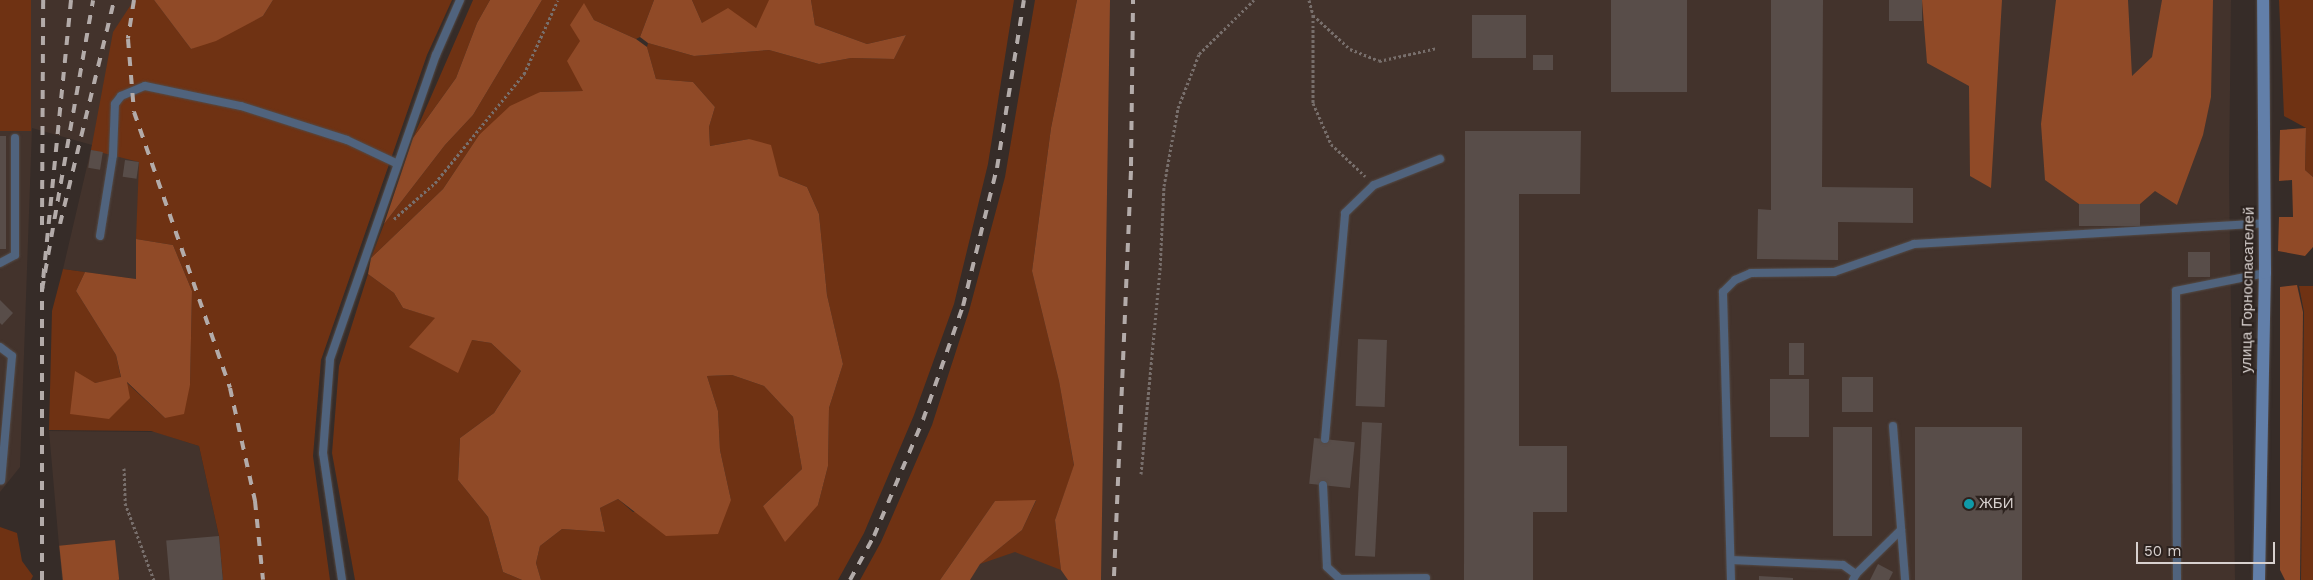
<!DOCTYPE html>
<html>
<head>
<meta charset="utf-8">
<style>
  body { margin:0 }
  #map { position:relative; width:2313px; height:580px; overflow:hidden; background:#362c28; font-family:"Work Sans",sans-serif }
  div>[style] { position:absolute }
  .built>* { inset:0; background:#43332c }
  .green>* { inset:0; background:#6f3213; transform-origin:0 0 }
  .forest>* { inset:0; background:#904a27; transform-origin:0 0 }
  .building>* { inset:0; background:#584d49; transform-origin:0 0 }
  .path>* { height:3px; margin-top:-1.5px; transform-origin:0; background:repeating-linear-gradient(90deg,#786f6c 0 2.5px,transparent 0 5px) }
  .roads { filter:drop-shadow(0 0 1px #534a46) drop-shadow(0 0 1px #534a46) }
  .lane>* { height:8px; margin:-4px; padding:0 4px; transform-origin:4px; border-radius:4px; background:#50637d }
  .secondary>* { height:12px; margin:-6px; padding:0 6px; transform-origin:6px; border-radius:6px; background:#627fa9 }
  .rail>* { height:4px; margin-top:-2px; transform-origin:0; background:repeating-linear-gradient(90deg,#b3aba9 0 9px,transparent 0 18px) }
  .dots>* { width:14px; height:14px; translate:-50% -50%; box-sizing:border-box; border:2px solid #2c221e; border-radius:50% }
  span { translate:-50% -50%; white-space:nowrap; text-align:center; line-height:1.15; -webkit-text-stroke:4.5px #2c221e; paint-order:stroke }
  .street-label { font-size:15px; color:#d8d1cf }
  .poi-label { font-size:15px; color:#d8d1cf }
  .left { translate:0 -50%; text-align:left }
  .scale { position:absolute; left:2136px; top:542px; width:139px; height:22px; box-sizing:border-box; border:2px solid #d8d1cf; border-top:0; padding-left:6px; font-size:15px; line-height:18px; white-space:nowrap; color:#d8d1cf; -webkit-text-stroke:4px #2c221e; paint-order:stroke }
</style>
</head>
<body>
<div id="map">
  <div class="built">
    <div style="clip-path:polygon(0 0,141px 0,141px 159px,136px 279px,63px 269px,92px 145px,32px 128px,20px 467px,0 492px)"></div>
    <div style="clip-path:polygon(1100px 0,2231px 0,2229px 178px,2235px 580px,956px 580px)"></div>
    <div style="clip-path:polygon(49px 431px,156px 432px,199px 446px,219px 536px,223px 580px,62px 580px)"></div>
  </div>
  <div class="green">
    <div style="left:0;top:0;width:31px;height:131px"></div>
    <div style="clip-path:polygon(134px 0,154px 0,191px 49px,263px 16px,273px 0,452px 0,427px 55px,321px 360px,313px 456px,330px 580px,223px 580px,219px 536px,199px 446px,151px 431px,49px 430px,52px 311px,63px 269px,85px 272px,76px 291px,116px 355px,121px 378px,95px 383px,70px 414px,126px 382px,165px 418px,190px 385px,192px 291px,173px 245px,136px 239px,139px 162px,91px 150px,113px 32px)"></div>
    <div style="clip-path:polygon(473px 0,490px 0,477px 23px,456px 78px,413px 138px)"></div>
    <div style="clip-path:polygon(542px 0,654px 0,640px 37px,636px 39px,594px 20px,584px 4px,580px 41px,583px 91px,540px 92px,479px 135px,443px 189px,371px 258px,384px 224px,445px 145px,473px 115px)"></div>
    <div style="clip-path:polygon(692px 0,769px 0,769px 4px,756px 28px,702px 23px)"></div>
    <div style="clip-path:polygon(811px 0,1014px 0,988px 164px,954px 304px,914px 415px,864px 533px,838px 580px,541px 580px,536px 563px,540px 546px,562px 529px,605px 532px,600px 508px,618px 499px,633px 512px,731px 500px,720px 450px,718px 411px,707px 376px,732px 375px,764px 386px,793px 417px,802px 469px,763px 506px,818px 505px,828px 466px,829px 408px,843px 364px,827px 295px,819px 214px,807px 187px,779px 176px,749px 139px,710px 146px,709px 127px,715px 107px,693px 82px,656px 79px,647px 47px,648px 43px,694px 56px,769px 50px,819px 64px,851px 58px,894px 59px,906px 35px,867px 44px,815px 25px)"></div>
    <div style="clip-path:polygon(1035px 0,1077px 0,1051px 128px,1032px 271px,1059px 381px,1074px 466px,1055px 520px,1061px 570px,1015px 552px,980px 564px,1022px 530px,1036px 501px,995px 501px,940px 580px,860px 580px,881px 542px,932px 425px,969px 311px,1005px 177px)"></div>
    <div style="clip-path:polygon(2279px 0,2313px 0,2313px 177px,2305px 170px,2306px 128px,2284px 116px)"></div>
    <div style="clip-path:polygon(368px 274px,394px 293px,403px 308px,436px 318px,410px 347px,472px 340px,491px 343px,521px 371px,494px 413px,460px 438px,458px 480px,488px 517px,503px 572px,522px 580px,355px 580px,332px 453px,339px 366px)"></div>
    <div style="clip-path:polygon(2299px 286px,2313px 286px,2313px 580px,2301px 580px,2304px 312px)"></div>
    <div style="clip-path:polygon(0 527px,17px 533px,22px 561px,33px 576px,31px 580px,0 580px)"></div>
  </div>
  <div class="forest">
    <div style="clip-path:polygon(154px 0,273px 0,263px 16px,216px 41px,191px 49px)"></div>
    <div style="clip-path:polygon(490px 0,542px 0,473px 115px,445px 145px,384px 224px,413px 138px,456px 78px,477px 23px)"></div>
    <div style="clip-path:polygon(654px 0,692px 0,702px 23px,728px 8px,756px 28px,769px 0,811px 0,815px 25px,867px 44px,906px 35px,894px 59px,851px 58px,819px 64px,769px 50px,694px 56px,648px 43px,640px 37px)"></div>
    <div style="clip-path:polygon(1077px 0,1110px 0,1101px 580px,1068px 580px,1061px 570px,1055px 520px,1074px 465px,1059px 381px,1032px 271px,1051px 128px)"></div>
    <div style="clip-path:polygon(1922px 0,2002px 0,1991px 188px,1970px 176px,1969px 86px,1927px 63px)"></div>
    <div style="clip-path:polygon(2056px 0,2128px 0,2132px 76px,2152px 57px,2162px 0,2213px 0,2211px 97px,2203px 135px,2177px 205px,2155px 191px,2140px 204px,2079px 204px,2045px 180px,2041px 124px)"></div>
    <div style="clip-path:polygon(584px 3px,594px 20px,636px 39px,647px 47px,656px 79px,693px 82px,715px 107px,709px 127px,710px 146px,749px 139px,771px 145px,779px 176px,807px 187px,819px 214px,827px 295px,843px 364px,829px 408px,828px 466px,818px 505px,785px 542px,763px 506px,802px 469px,793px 417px,764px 386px,732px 375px,707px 376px,718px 411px,720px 450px,731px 500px,718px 534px,666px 536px,618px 499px,600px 508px,605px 532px,562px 529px,540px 546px,536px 563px,541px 580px,522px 580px,503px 572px,488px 517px,458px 480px,460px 438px,494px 413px,521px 371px,491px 343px,472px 340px,458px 373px,409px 347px,435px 318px,403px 308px,394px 293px,368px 274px,371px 258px,443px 189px,479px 135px,510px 106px,540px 92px,583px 91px,567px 61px,580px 41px,570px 25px)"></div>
    <div style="clip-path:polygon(2306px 128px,2305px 170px,2313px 177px,2313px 247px,2305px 256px,2278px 251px,2279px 217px,2293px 217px,2292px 180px,2279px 181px,2280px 130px)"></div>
    <div style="clip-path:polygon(136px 239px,173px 245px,192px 291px,190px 385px,184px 414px,165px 418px,127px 382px,130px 398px,109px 419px,70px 414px,75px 371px,95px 383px,121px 377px,116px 355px,76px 291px,85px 272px,136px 279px)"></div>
    <div style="clip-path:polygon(2297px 285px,2303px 312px,2300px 580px,2285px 580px,2280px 570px,2280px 287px)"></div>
    <div style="clip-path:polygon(1036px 500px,1022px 530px,980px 564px,970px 580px,940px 580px,995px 501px)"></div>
    <div style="left:115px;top:540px;width:40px;height:56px;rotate:84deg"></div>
  </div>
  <div class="building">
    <div style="left:1611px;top:0;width:76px;height:92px"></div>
    <div style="clip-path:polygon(1771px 0,1823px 0,1822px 187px,1913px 188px,1913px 223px,1838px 222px,1838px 260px,1757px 259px,1758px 209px,1771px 210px)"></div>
    <div style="left:1889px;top:0;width:33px;height:21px"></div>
    <div style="left:1472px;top:15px;width:54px;height:43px"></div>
    <div style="left:1533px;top:55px;width:20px;height:15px"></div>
    <div style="clip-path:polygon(1465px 131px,1581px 131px,1580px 194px,1519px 194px,1519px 446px,1567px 446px,1567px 512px,1533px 512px,1533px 580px,1464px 580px)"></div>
    <div style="left:0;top:136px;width:6px;height:113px"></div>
    <div style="left:91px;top:150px;width:12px;height:18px;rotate:9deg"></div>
    <div style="left:125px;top:160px;width:14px;height:17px;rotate:8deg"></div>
    <div style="left:2079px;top:204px;width:61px;height:22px"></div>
    <div style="left:2188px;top:252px;width:22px;height:25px"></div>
    <div style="clip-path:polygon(0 300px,13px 313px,2px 325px,0 323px)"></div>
    <div style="left:1358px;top:339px;width:29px;height:67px;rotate:2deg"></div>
    <div style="left:1789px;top:343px;width:15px;height:32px"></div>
    <div style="left:1842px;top:377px;width:31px;height:35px"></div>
    <div style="left:1770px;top:379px;width:39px;height:58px"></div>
    <div style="left:1362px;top:422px;width:20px;height:134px;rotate:3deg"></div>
    <div style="left:1833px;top:427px;width:39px;height:109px"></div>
    <div style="left:2022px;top:427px;width:153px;height:107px;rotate:90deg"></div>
    <div style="left:1314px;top:438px;width:41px;height:46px;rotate:6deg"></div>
    <div style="left:219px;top:536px;width:44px;height:53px;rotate:85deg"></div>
    <div style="clip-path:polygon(1878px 564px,1893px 572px,1889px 580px,1870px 580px)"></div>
    <div style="clip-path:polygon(1759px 576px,1793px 578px,1793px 580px,1759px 580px)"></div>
  </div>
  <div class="path">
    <div style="left:1309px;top:0;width:16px;rotate:75deg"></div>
    <div style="left:1313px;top:15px;width:50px;rotate:42.6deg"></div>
    <div style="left:1350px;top:49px;width:31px;rotate:22deg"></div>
    <div style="left:1379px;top:61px;width:59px;rotate:-12.6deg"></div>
    <div style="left:1313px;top:15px;width:88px;rotate:90deg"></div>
    <div style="left:1313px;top:103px;width:45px;rotate:66.3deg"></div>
    <div style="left:1331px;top:144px;width:47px;rotate:43.3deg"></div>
    <div style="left:394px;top:219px;width:55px;rotate:-41.3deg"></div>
    <div style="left:435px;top:183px;width:141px;rotate:-50.8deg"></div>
    <div style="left:524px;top:74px;width:81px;rotate:-65.3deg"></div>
    <div style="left:124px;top:468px;width:35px;rotate:88deg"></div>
    <div style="left:125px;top:503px;width:82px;rotate:69.4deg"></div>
    <div style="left:1141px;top:474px;width:205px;rotate:-84.7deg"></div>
    <div style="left:1160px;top:270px;width:84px;rotate:-87.3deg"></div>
    <div style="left:1164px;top:186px;width:79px;rotate:-79.8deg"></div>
    <div style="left:1178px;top:108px;width:58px;rotate:-68.7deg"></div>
    <div style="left:1199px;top:54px;width:77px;rotate:-44.5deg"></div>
  </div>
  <div class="roads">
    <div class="lane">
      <div style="left:100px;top:236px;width:82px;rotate:-80.9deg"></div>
      <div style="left:113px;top:155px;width:51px;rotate:-87.8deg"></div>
      <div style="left:115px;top:104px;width:10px;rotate:-53deg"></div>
      <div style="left:121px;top:96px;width:26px;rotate:-23deg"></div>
      <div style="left:145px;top:86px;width:98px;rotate:11.8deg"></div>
      <div style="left:241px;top:106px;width:111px;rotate:17.8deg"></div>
      <div style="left:347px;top:140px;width:56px;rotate:25.2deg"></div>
      <div style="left:0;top:263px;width:17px;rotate:-28deg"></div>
      <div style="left:15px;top:255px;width:117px;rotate:-90deg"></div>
      <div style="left:0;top:347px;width:15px;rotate:37deg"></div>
      <div style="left:12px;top:356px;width:125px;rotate:95deg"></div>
      <div style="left:1893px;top:426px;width:154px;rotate:85.5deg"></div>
      <div style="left:1325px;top:439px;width:227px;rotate:-84.9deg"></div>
      <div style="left:1345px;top:213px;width:40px;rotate:-44deg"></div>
      <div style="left:1374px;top:185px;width:71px;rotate:-21.5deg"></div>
      <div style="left:1323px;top:485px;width:82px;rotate:87.2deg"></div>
      <div style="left:1327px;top:567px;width:18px;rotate:43deg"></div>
      <div style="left:1340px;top:579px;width:86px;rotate:-0.7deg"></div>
      <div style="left:1731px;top:560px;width:112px;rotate:2.6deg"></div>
      <div style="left:1843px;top:565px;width:16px;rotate:35deg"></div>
      <div style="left:1856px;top:574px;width:7px;rotate:117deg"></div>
      <div style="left:1856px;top:574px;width:63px;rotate:-44.4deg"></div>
      <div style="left:342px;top:580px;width:128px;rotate:-98.5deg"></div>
      <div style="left:323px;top:453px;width:94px;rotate:-85.7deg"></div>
      <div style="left:330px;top:359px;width:322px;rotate:-70.8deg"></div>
      <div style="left:436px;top:55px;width:60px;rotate:-66.4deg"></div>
      <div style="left:1731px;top:580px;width:288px;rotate:-91.6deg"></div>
      <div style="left:1723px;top:292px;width:17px;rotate:-45deg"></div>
      <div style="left:1735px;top:280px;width:17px;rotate:-24deg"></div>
      <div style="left:1751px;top:273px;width:83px;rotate:-0.7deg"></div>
      <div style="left:1834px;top:272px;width:85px;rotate:-19.3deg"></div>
      <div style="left:1914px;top:244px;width:352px;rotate:-3.4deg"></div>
      <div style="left:2177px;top:580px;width:289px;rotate:-90.2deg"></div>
      <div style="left:2176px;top:291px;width:91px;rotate:-11.4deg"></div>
    </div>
    <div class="secondary">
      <div style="left:2259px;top:580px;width:307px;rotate:-88.9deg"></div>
      <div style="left:2265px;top:273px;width:273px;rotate:-90.4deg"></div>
    </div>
  </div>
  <div class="rail">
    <div style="left:71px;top:0;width:291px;rotate:95.7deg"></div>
    <div style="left:42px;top:290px;width:294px;rotate:-80deg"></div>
    <div style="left:134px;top:0;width:39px;rotate:99deg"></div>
    <div style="left:128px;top:39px;width:73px;rotate:85.3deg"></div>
    <div style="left:134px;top:112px;width:292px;rotate:70.8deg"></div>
    <div style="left:230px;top:388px;width:116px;rotate:77.5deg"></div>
    <div style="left:255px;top:501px;width:79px;rotate:84.2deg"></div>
    <div style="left:60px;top:224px;width:230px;rotate:-76.4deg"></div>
    <div style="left:42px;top:225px;width:225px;rotate:-89.7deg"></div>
    <div style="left:42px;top:283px;width:297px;rotate:90deg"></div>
    <div style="left:1114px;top:576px;width:410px;rotate:-87.6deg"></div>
    <div style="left:1131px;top:166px;width:166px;rotate:-89.3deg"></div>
    <div style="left:850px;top:580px;width:50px;rotate:-61.4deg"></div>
    <div style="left:874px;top:536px;width:126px;rotate:-67.1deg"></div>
    <div style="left:923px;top:420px;width:121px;rotate:-70.7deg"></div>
    <div style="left:963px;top:306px;width:142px;rotate:-76.2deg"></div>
    <div style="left:997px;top:168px;width:170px;rotate:-80.9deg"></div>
  </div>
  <div class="dots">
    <div style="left:1969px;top:504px;background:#0f9aa8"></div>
  </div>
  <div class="street-label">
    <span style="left:2248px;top:290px;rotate:-89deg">улица Горноспасателей</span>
  </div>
  <div class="poi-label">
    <span class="left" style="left:1979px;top:504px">ЖБИ</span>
  </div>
  <div class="scale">50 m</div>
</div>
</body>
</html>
